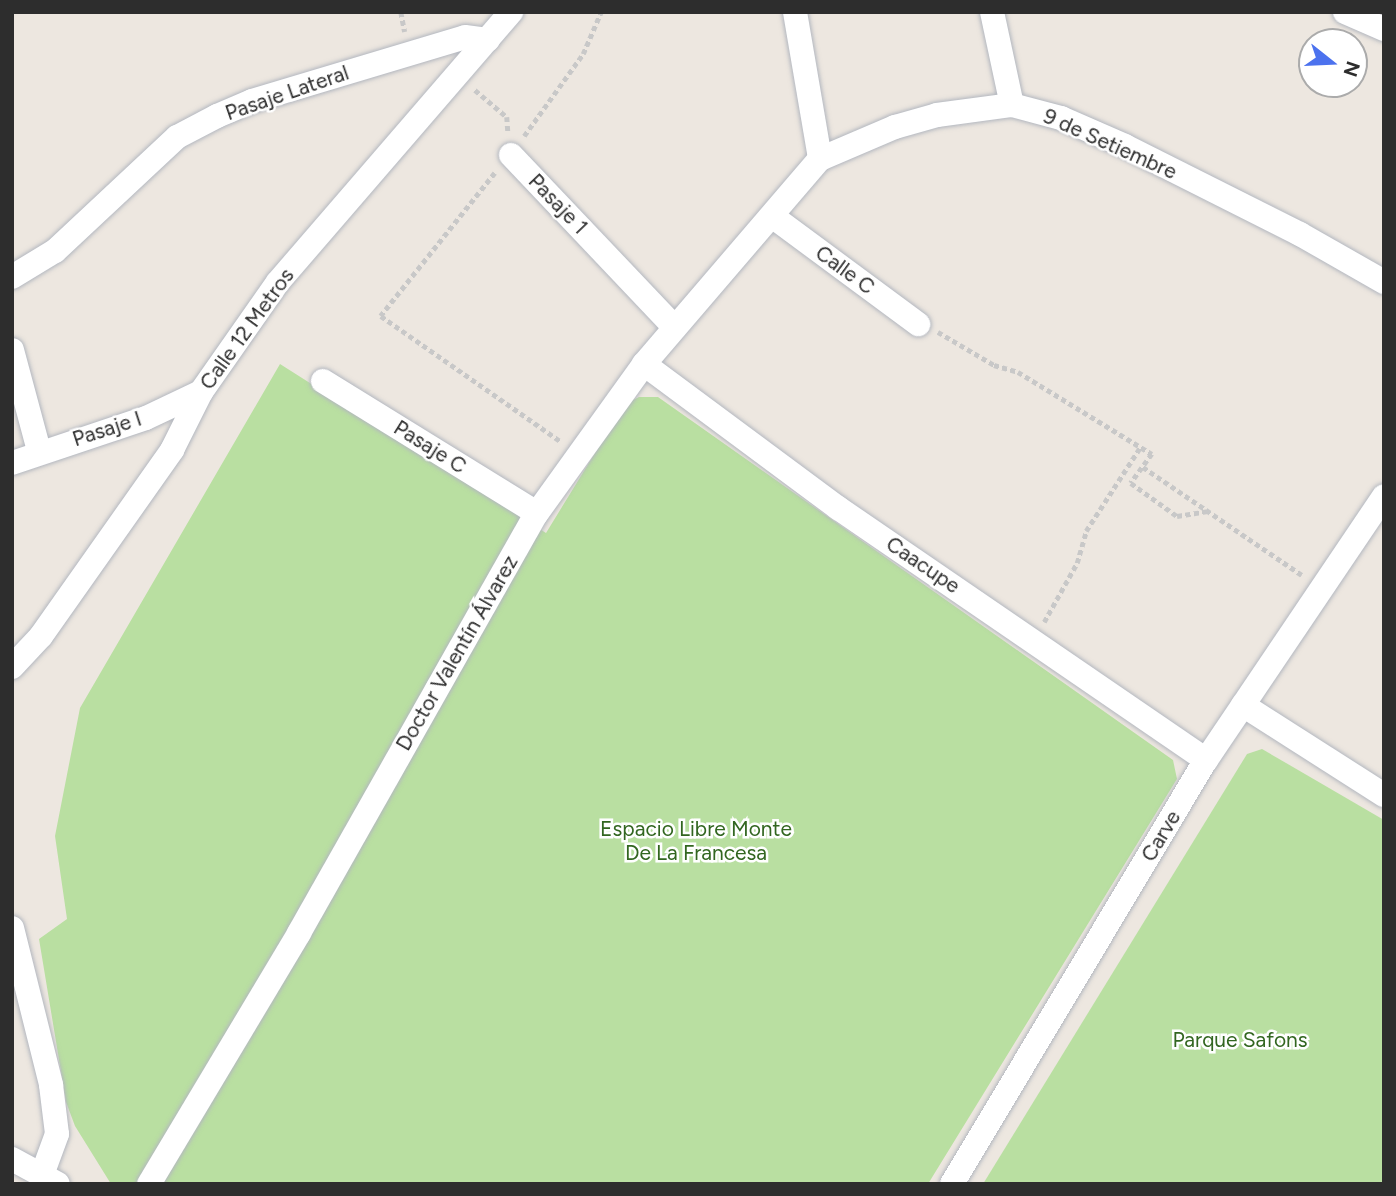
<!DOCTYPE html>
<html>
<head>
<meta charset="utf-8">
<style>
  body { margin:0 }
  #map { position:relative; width:1396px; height:1196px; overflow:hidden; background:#ede7e0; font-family:Figtree,sans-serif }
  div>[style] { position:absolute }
  .green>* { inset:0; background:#b9dfa1 }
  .path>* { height:4.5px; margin-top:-2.25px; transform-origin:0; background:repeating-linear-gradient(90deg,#c8c8c8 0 5px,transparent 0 8.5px) }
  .roads { filter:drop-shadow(0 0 2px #b3b7bf) drop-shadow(0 0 2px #b3b7bf) }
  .street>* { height:24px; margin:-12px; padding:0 12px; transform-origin:12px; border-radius:12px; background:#fff }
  span { translate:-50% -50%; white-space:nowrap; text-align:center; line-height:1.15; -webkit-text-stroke:5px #fff; paint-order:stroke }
  .street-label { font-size:21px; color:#2d2d2d }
  .park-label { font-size:21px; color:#326620 }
  .frame { position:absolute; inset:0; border:14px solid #2d2d2d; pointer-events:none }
  .north { position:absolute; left:1298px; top:28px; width:70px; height:70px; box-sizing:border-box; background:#fff; border:2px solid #ababab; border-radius:50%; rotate:108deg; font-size:19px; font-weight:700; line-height:28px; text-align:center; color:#2d2d2d }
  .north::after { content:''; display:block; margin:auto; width:24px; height:32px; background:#4c72ee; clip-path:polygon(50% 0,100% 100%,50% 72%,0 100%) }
</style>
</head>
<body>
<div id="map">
  <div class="green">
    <div style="clip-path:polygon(280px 364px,546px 533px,625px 404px,639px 397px,658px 397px,1173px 760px,1177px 779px,928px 1184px,111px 1184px,75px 1126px,66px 1102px,39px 939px,67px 919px,55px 836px,80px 708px)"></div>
    <div style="clip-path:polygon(1262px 749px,1384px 820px,1384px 1184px,983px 1184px,1247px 754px)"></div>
  </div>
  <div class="path">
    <div style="left:401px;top:12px;width:20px;rotate:79deg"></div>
    <div style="left:475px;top:90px;width:42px;rotate:40.2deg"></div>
    <div style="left:507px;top:117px;width:16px;rotate:86deg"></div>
    <div style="left:524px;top:136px;width:101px;rotate:-54.3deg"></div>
    <div style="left:583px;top:54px;width:46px;rotate:-66.8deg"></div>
    <div style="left:495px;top:173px;width:183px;rotate:128.6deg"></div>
    <div style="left:381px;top:316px;width:218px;rotate:34.9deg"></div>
    <div style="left:938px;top:332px;width:65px;rotate:30.5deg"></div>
    <div style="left:994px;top:365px;width:25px;rotate:16deg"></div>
    <div style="left:1018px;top:372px;width:157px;rotate:31.5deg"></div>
    <div style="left:1152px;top:454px;width:36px;rotate:126deg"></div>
    <div style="left:1131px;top:483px;width:57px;rotate:35.7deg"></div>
    <div style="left:1177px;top:516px;width:31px;rotate:-9deg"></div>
    <div style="left:1143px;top:467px;width:192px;rotate:34.2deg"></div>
    <div style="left:1044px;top:622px;width:68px;rotate:-60.8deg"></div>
    <div style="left:1077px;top:563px;width:33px;rotate:-74deg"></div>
    <div style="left:1086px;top:531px;width:101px;rotate:-57.1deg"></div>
  </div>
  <div class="roads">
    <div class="street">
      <div style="left:795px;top:12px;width:149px;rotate:80.3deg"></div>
      <div style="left:992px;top:12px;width:95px;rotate:77.9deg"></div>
      <div style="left:1345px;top:12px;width:43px;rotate:23.6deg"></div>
      <div style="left:511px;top:155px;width:237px;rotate:46.5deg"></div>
      <div style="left:772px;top:216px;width:182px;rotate:36.5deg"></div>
      <div style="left:12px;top:277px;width:50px;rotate:-31.2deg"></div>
      <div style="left:55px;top:251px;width:167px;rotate:-43.1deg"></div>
      <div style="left:177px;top:137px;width:45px;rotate:-27.7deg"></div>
      <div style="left:217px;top:116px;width:38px;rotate:-23deg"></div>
      <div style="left:252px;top:101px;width:222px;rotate:-16.7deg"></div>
      <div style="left:465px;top:37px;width:23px;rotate:7deg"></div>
      <div style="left:12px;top:350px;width:105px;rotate:75deg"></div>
      <div style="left:644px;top:364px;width:242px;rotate:36.6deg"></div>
      <div style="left:838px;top:508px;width:446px;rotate:34.4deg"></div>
      <div style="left:323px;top:381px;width:251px;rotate:31.7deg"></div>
      <div style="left:12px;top:463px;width:141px;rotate:-18.6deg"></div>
      <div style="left:146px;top:418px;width:61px;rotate:-25.3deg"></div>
      <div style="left:12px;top:667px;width:42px;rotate:-46.9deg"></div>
      <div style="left:41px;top:636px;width:228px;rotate:-54.8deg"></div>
      <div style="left:172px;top:450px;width:65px;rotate:-63.4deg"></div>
      <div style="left:201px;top:392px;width:134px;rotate:-55deg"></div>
      <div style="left:278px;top:282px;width:357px;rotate:-49.2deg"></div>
      <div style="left:1243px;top:705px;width:167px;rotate:32.6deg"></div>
      <div style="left:12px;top:928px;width:162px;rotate:76deg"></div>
      <div style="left:51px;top:1085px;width:49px;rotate:83deg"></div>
      <div style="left:57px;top:1134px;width:40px;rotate:110.2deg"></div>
      <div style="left:12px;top:1159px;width:52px;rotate:28.5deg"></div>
      <div style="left:149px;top:1184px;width:292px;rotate:-59.1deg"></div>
      <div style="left:299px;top:933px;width:483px;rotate:-60.5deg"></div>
      <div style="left:537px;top:513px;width:183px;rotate:-54.3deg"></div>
      <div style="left:644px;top:364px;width:270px;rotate:-49.4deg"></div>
      <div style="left:820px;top:159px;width:82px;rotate:-23.1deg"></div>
      <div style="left:895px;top:127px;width:44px;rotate:-15.9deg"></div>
      <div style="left:937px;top:115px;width:76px;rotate:-7.6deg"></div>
      <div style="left:1012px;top:105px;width:51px;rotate:14.9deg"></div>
      <div style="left:1061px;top:118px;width:70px;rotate:23.6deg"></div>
      <div style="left:1125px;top:146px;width:196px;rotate:26.7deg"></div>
      <div style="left:1300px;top:234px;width:97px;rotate:29.7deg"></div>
      <div style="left:952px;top:1184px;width:494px;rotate:-59.1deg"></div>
      <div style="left:1206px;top:760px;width:318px;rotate:-56deg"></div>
    </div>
  </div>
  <div class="street-label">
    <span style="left:287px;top:93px;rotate:-19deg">Pasaje Lateral</span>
    <span style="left:1110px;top:144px;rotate:24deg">9 de Setiembre</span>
    <span style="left:558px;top:204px;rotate:46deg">Pasaje 1</span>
    <span style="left:845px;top:270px;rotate:36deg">Calle C</span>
    <span style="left:247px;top:329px;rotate:-54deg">Calle 12 Metros</span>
    <span style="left:107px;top:429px;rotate:-18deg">Pasaje I</span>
    <span style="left:430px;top:447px;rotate:32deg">Pasaje C</span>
    <span style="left:923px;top:565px;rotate:34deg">Caacupe</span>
    <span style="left:457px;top:653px;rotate:-60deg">Doctor Valentín Álvarez</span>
    <span style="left:1161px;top:836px;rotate:-59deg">Carve</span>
  </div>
  <div class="park-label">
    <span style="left:696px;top:841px">Espacio Libre Monte<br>De La Francesa</span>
    <span style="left:1240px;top:1040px">Parque Safons</span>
  </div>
  <div class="frame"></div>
  <div class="north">N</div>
</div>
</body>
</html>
